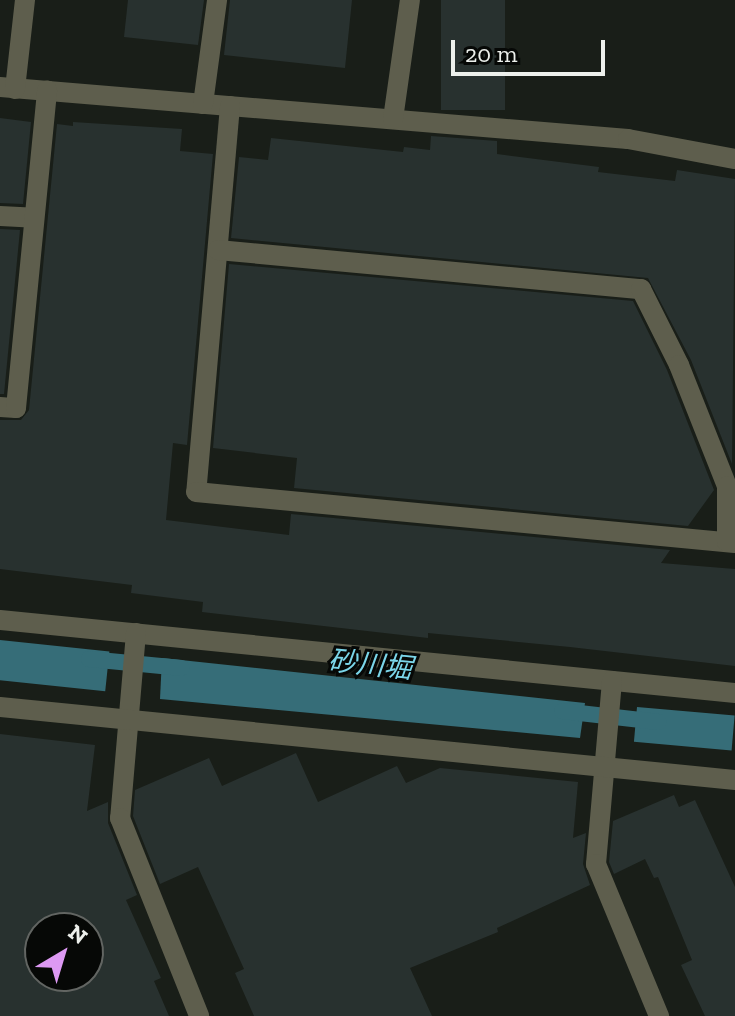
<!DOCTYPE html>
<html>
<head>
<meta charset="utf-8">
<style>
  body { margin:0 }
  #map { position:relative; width:735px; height:1016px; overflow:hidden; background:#191e18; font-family:"Zilla Slab","Noto Sans JP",serif }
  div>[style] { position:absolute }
  .water>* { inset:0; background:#366d78; transform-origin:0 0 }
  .stream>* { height:16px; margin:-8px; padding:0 8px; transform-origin:8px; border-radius:8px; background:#366d78 }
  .building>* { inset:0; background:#28312f; transform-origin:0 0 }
  .minor>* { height:20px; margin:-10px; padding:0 10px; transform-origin:10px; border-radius:10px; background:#5e5e4d }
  span { translate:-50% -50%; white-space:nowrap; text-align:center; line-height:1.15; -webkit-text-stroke:6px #060806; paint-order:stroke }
  .water-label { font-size:28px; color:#7bd6e9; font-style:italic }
  .north { position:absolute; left:24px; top:912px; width:80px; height:80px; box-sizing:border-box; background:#060806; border:2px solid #626562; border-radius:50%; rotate:38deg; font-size:22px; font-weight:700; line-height:32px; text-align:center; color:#edf0ec }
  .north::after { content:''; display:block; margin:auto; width:28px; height:36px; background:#dd99f3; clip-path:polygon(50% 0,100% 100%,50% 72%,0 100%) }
  .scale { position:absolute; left:451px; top:40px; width:154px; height:36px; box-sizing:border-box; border:4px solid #edf0ec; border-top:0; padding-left:10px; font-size:24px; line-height:28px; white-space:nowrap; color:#edf0ec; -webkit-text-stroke:6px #060806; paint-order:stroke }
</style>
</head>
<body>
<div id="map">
  <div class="water">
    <div style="left:0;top:640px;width:110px;height:40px;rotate:6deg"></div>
    <div style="clip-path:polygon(162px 658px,585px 703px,580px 738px,160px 699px)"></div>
    <div style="left:637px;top:707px;width:98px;height:35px;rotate:5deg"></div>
  </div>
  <div class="stream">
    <div style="left:89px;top:659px;width:93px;rotate:5.5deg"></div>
    <div style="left:562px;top:711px;width:97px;rotate:6.5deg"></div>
  </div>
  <div class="building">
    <div style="clip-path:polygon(128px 0,204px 0,198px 45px,124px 37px)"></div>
    <div style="clip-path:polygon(230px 0,352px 0,345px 68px,224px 55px)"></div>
    <div style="left:441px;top:0;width:64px;height:110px"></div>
    <div style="clip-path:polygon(0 118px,31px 122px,23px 204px,0 203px)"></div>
    <div style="clip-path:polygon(73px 122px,182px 129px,180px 151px,213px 154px,187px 445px,173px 443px,166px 520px,289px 535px,291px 514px,670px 550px,661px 563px,735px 569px,735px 666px,570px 647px,428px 633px,428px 638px,202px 612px,203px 602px,131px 593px,132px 585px,0 569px,0 420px,21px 420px,29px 410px,57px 124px,73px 126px)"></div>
    <div style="clip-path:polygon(431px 136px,497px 141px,497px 154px,599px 167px,598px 172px,675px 181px,677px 170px,735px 179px,732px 464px,691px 360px,648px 278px,231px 238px,239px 157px,268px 160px,271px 138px,403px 152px,404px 147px,430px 150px)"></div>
    <div style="clip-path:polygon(0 229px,20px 230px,4px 394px,0 394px)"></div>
    <div style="clip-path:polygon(229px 264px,633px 301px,667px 370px,714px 490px,688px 526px,294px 488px,297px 458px,213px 448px)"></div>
    <div style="clip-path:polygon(evenodd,0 734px,95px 745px,87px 811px,108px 802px,108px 823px,137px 895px,126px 900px,161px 978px,154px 981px,169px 1016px,0 1016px,0 734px,40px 928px,88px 928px,88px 976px,40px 976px,40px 928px)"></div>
    <div style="clip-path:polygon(296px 753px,318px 802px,397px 766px,406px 783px,440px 768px,578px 782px,573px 838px,586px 833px,583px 864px,590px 885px,497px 928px,498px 932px,410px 968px,432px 1016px,254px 1016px,235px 973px,244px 969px,198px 867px,160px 884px,133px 816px,135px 790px,209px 758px,222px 786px)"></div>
    <div style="clip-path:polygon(674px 795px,679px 807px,695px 800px,735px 887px,735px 1016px,705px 1016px,681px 965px,692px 960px,658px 877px,654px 878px,645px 859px,614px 874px,609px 862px,613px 821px)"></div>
  </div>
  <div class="minor">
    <div style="left:0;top:87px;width:630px;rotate:4.73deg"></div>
    <div style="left:628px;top:139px;width:109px;rotate:10.6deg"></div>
    <div style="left:15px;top:89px;width:90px;rotate:-83.6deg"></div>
    <div style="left:203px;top:104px;width:105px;rotate:-82.3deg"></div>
    <div style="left:230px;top:106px;width:387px;rotate:95deg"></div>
    <div style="left:196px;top:492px;width:541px;rotate:5.41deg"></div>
    <div style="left:393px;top:119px;width:120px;rotate:-81.9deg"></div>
    <div style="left:0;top:216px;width:34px;rotate:3deg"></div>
    <div style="left:218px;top:250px;width:425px;rotate:5.3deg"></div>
    <div style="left:641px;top:289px;width:85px;rotate:63.4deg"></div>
    <div style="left:679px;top:365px;width:130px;rotate:68.4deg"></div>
    <div style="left:727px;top:486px;width:56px;rotate:90deg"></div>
    <div style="left:0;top:407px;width:16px;rotate:4deg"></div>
    <div style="left:16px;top:408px;width:319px;rotate:-84.4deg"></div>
    <div style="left:0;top:620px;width:739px;rotate:5.67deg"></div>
    <div style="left:136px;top:633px;width:186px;rotate:94.9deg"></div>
    <div style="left:120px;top:818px;width:213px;rotate:68.2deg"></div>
    <div style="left:612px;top:681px;width:184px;rotate:95deg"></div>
    <div style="left:596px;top:864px;width:165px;rotate:67.5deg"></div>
    <div style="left:0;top:707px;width:739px;rotate:5.67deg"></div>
  </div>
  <div class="water-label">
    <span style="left:370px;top:665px;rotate:6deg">砂川堀</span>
  </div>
  <div class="north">N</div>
  <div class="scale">20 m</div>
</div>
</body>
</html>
